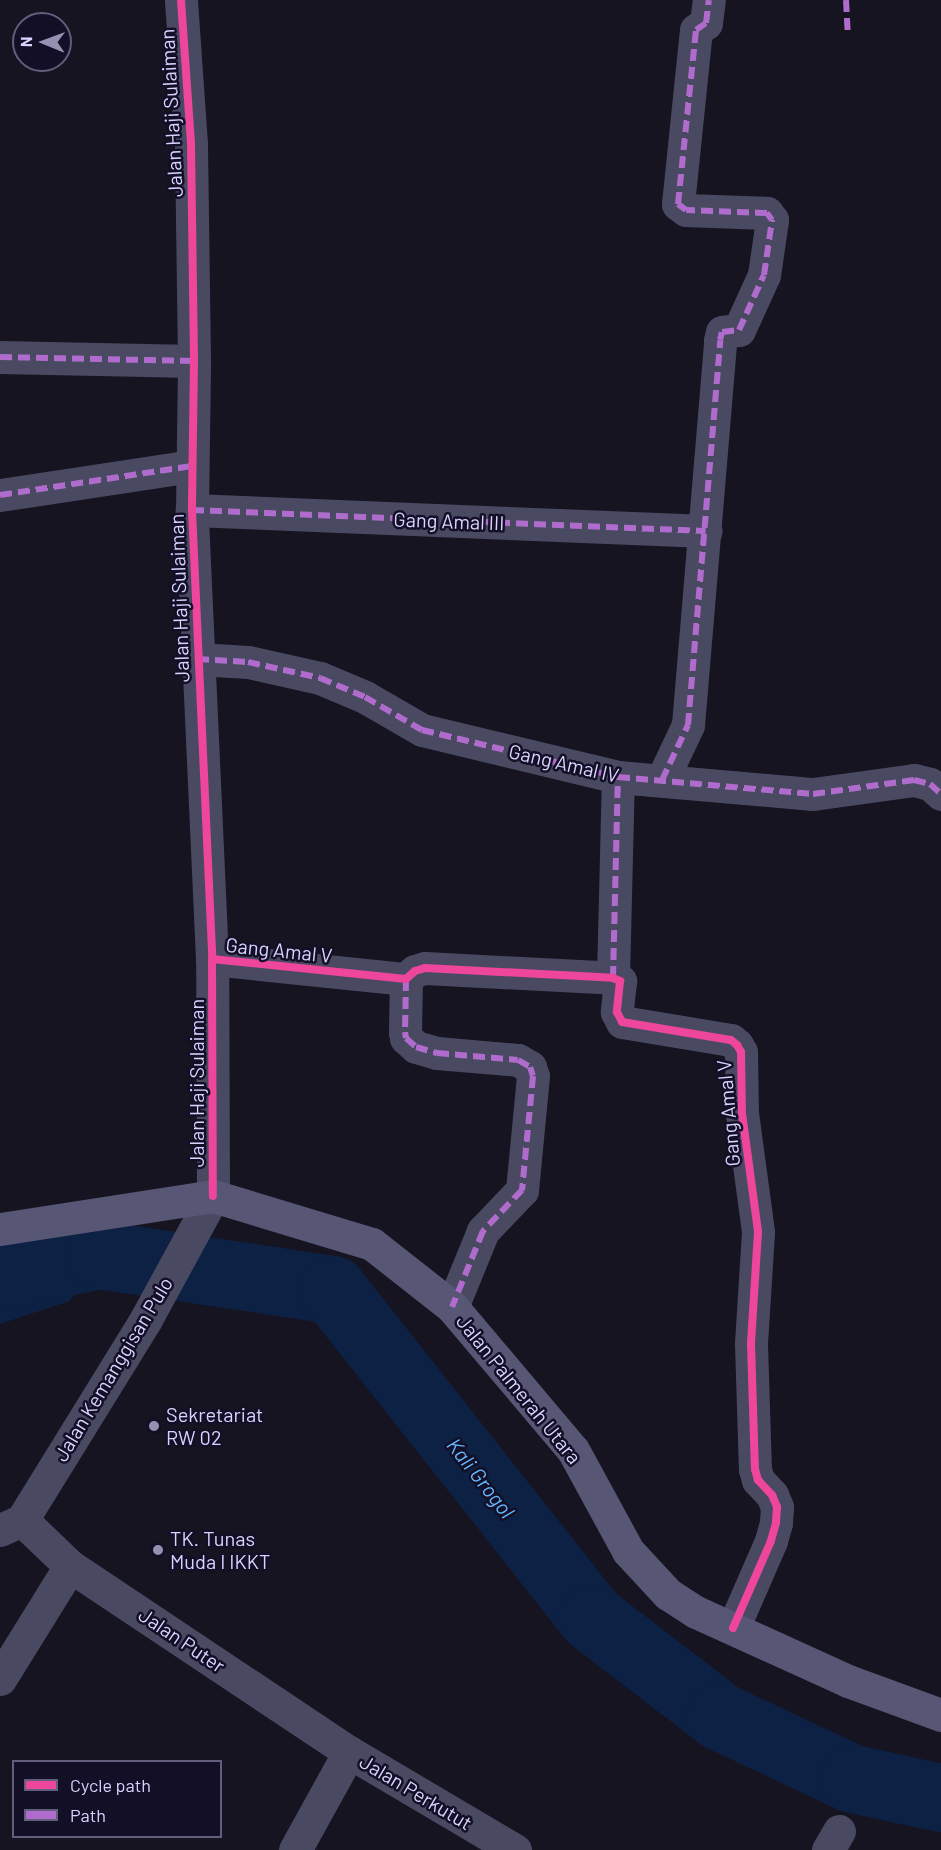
<!DOCTYPE html>
<html>
<head>
<meta charset="utf-8">
<style>
  body { margin:0 }
  #map { position:relative; width:941px; height:1850px; overflow:hidden; background:#161421; font-family:Barlow,sans-serif }
  div>[style] { position:absolute }
  .water>* { inset:0; background:#0d2144 }
  .river>* { height:68px; margin:-34px; padding:0 34px; transform-origin:34px; border-radius:34px; background:#0d2144 }
  .street>* { height:33px; margin:-16.5px; padding:0 16.5px; transform-origin:16.5px; border-radius:16.5px; background:#4a4962 }
  .secondary>* { height:33px; margin:-16.5px; padding:0 16.5px; transform-origin:16.5px; border-radius:16.5px; background:#575674 }
  .quiet>* { height:6px; margin-top:-3px; transform-origin:0; background:repeating-linear-gradient(90deg,#b06ccc 0 12px,transparent 0 18px) }
  .cycleway>* { height:8px; margin:-4px; padding:0 4px; transform-origin:4px; border-radius:4px; background:#ed469a }
  .dots>* { width:16px; height:16px; translate:-50% -50%; box-sizing:border-box; border:3px solid #130f26; border-radius:50% }
  span { translate:-50% -50%; white-space:nowrap; text-align:center; line-height:1.15; -webkit-text-stroke:5px #130f26; paint-order:stroke }
  .street-label { font-size:20px; color:#d9d4ff }
  .poi-label { font-size:20px; color:#d9d4ff }
  .left { translate:0 -50%; text-align:left }
  .water-label { font-size:21px; color:#62b6ff; font-style:italic }
  .legend { position:absolute; left:12px; top:1760px; width:210px; height:78px; box-sizing:border-box; background:#130f26; border:2px solid #625e7d; margin:0; padding:8px 10px; list-style:none; font-size:18px; color:#d9d4ff }
  .legend li { display:flex; align-items:center; gap:12px; height:30px }
  .legend b { width:30px; border:2px solid #625e7d }
  .north { position:absolute; left:12px; top:12px; width:60px; height:60px; box-sizing:border-box; background:#130f26; border:2px solid #625e7d; border-radius:50%; rotate:271deg; font-size:16px; font-weight:700; line-height:24px; text-align:center; color:#d9d4ff }
  .north::after { content:''; display:block; margin:auto; width:21px; height:27px; background:#9591b1; clip-path:polygon(50% 0,100% 100%,50% 72%,0 100%) }
</style>
</head>
<body>
<div id="map">
  <div class="water">
    <div style="clip-path:polygon(122px 1218px,70px 1301px,0 1324px,0 1246px)"></div>
  </div>
  <div class="river">
    <div style="left:0;top:1277px;width:101px;rotate:-12.5deg"></div>
    <div style="left:99px;top:1255px;width:237px;rotate:8.5deg"></div>
    <div style="left:333px;top:1290px;width:418px;rotate:51.7deg"></div>
    <div style="left:592px;top:1618px;width:163px;rotate:37.5deg"></div>
    <div style="left:721px;top:1717px;width:146px;rotate:25.2deg"></div>
    <div style="left:853px;top:1779px;width:90px;rotate:12.2deg"></div>
  </div>
  <div class="street">
    <div style="left:0;top:357px;width:194px;rotate:1.2deg"></div>
    <div style="left:0;top:495px;width:194px;rotate:-8.6deg"></div>
    <div style="left:192px;top:510px;width:514px;rotate:2.34deg"></div>
    <div style="left:197px;top:659px;width:51px;rotate:3.4deg"></div>
    <div style="left:248px;top:662px;width:74px;rotate:12.5deg"></div>
    <div style="left:320px;top:678px;width:49px;rotate:22.9deg"></div>
    <div style="left:365px;top:697px;width:66px;rotate:30.1deg"></div>
    <div style="left:422px;top:730px;width:202px;rotate:13.5deg"></div>
    <div style="left:618px;top:777px;width:196px;rotate:5deg"></div>
    <div style="left:813px;top:794px;width:102px;rotate:-7.9deg"></div>
    <div style="left:914px;top:780px;width:16px;rotate:14deg"></div>
    <div style="left:930px;top:784px;width:15px;rotate:42deg"></div>
    <div style="left:662px;top:780px;width:61px;rotate:-64.7deg"></div>
    <div style="left:688px;top:725px;width:386px;rotate:-85.2deg"></div>
    <div style="left:720px;top:340px;width:8px;rotate:-76deg"></div>
    <div style="left:722px;top:332px;width:17px;rotate:-7deg"></div>
    <div style="left:739px;top:330px;width:60px;rotate:-65.6deg"></div>
    <div style="left:764px;top:275px;width:56px;rotate:-81.7deg"></div>
    <div style="left:772px;top:220px;width:9px;rotate:-126deg"></div>
    <div style="left:767px;top:213px;width:81px;rotate:-177.9deg"></div>
    <div style="left:686px;top:210px;width:10px;rotate:-143deg"></div>
    <div style="left:678px;top:204px;width:175px;rotate:-84.1deg"></div>
    <div style="left:696px;top:30px;width:12px;rotate:-35deg"></div>
    <div style="left:706px;top:23px;width:23px;rotate:-83deg"></div>
    <div style="left:212px;top:959px;width:195px;rotate:5.9deg"></div>
    <div style="left:406px;top:979px;width:12px;rotate:-42deg"></div>
    <div style="left:415px;top:971px;width:10px;rotate:-17deg"></div>
    <div style="left:425px;top:968px;width:188px;rotate:3deg"></div>
    <div style="left:613px;top:978px;width:8px;rotate:23deg"></div>
    <div style="left:620px;top:981px;width:31px;rotate:96deg"></div>
    <div style="left:617px;top:1012px;width:11px;rotate:63deg"></div>
    <div style="left:622px;top:1022px;width:110px;rotate:9.4deg"></div>
    <div style="left:731px;top:1040px;width:8px;rotate:40deg"></div>
    <div style="left:737px;top:1045px;width:8px;rotate:60deg"></div>
    <div style="left:741px;top:1052px;width:61px;rotate:89.1deg"></div>
    <div style="left:742px;top:1113px;width:120px;rotate:82.3deg"></div>
    <div style="left:758px;top:1232px;width:112px;rotate:93.6deg"></div>
    <div style="left:751px;top:1344px;width:125px;rotate:88.2deg"></div>
    <div style="left:755px;top:1469px;width:11px;rotate:75deg"></div>
    <div style="left:758px;top:1480px;width:21px;rotate:47deg"></div>
    <div style="left:772px;top:1495px;width:13px;rotate:67deg"></div>
    <div style="left:777px;top:1507px;width:16px;rotate:94deg"></div>
    <div style="left:776px;top:1523px;width:19px;rotate:106deg"></div>
    <div style="left:771px;top:1541px;width:95px;rotate:113.6deg"></div>
    <div style="left:613px;top:978px;width:201px;rotate:-88.6deg"></div>
    <div style="left:406px;top:979px;width:53px;rotate:91.1deg"></div>
    <div style="left:405px;top:1032px;width:6px;rotate:81deg"></div>
    <div style="left:406px;top:1038px;width:13px;rotate:42deg"></div>
    <div style="left:416px;top:1047px;width:22px;rotate:16deg"></div>
    <div style="left:437px;top:1053px;width:81px;rotate:4.9deg"></div>
    <div style="left:518px;top:1060px;width:14px;rotate:30deg"></div>
    <div style="left:530px;top:1067px;width:9px;rotate:72deg"></div>
    <div style="left:533px;top:1076px;width:115px;rotate:95.5deg"></div>
    <div style="left:522px;top:1190px;width:57px;rotate:133.6deg"></div>
    <div style="left:483px;top:1231px;width:82px;rotate:112.2deg"></div>
    <div style="left:22px;top:1520px;width:66px;rotate:43.8deg"></div>
    <div style="left:70px;top:1566px;width:335px;rotate:33.7deg"></div>
    <div style="left:349px;top:1752px;width:193px;rotate:30.6deg"></div>
    <div style="left:0;top:1530px;width:24px;rotate:-24deg"></div>
    <div style="left:22px;top:1520px;width:236px;rotate:-58.3deg"></div>
    <div style="left:146px;top:1319px;width:140px;rotate:-61.4deg"></div>
    <div style="left:213px;top:1196px;width:237px;rotate:-90.2deg"></div>
    <div style="left:212px;top:959px;width:449px;rotate:-92.6deg"></div>
    <div style="left:192px;top:510px;width:149px;rotate:-89.2deg"></div>
    <div style="left:194px;top:361px;width:217px;rotate:-90.8deg"></div>
    <div style="left:191px;top:144px;width:144px;rotate:-94deg"></div>
    <div style="left:0;top:1679px;width:133px;rotate:-58.2deg"></div>
    <div style="left:295px;top:1850px;width:112px;rotate:-61.1deg"></div>
    <div style="left:828px;top:1850px;width:22px;rotate:-60deg"></div>
  </div>
  <div class="secondary">
    <div style="left:0;top:1229px;width:216px;rotate:-8.8deg"></div>
    <div style="left:213px;top:1196px;width:166px;rotate:16.8deg"></div>
    <div style="left:372px;top:1244px;width:102px;rotate:38.2deg"></div>
    <div style="left:452px;top:1307px;width:187px;rotate:49.8deg"></div>
    <div style="left:573px;top:1450px;width:115px;rotate:61.4deg"></div>
    <div style="left:628px;top:1551px;width:59px;rotate:47.1deg"></div>
    <div style="left:668px;top:1594px;width:33px;rotate:33deg"></div>
    <div style="left:696px;top:1612px;width:167px;rotate:24.4deg"></div>
    <div style="left:848px;top:1681px;width:99px;rotate:20.1deg"></div>
  </div>
  <div class="quiet">
    <div style="left:846px;top:0;width:36px;rotate:87deg"></div>
    <div style="left:0;top:357px;width:194px;rotate:1.2deg"></div>
    <div style="left:0;top:495px;width:194px;rotate:-8.6deg"></div>
    <div style="left:192px;top:510px;width:514px;rotate:2.34deg"></div>
    <div style="left:197px;top:659px;width:51px;rotate:3.4deg"></div>
    <div style="left:248px;top:662px;width:74px;rotate:12.5deg"></div>
    <div style="left:320px;top:678px;width:49px;rotate:22.9deg"></div>
    <div style="left:365px;top:697px;width:66px;rotate:30.1deg"></div>
    <div style="left:422px;top:730px;width:202px;rotate:13.5deg"></div>
    <div style="left:618px;top:777px;width:196px;rotate:5deg"></div>
    <div style="left:813px;top:794px;width:102px;rotate:-7.9deg"></div>
    <div style="left:914px;top:780px;width:16px;rotate:14deg"></div>
    <div style="left:930px;top:784px;width:15px;rotate:42deg"></div>
    <div style="left:662px;top:780px;width:61px;rotate:-64.7deg"></div>
    <div style="left:688px;top:725px;width:386px;rotate:-85.2deg"></div>
    <div style="left:720px;top:340px;width:8px;rotate:-76deg"></div>
    <div style="left:722px;top:332px;width:17px;rotate:-7deg"></div>
    <div style="left:739px;top:330px;width:60px;rotate:-65.6deg"></div>
    <div style="left:764px;top:275px;width:56px;rotate:-81.7deg"></div>
    <div style="left:772px;top:220px;width:9px;rotate:-126deg"></div>
    <div style="left:767px;top:213px;width:81px;rotate:-177.9deg"></div>
    <div style="left:686px;top:210px;width:10px;rotate:-143deg"></div>
    <div style="left:678px;top:204px;width:175px;rotate:-84.1deg"></div>
    <div style="left:696px;top:30px;width:12px;rotate:-35deg"></div>
    <div style="left:706px;top:23px;width:23px;rotate:-83deg"></div>
    <div style="left:613px;top:978px;width:201px;rotate:-88.6deg"></div>
    <div style="left:406px;top:979px;width:53px;rotate:91.1deg"></div>
    <div style="left:405px;top:1032px;width:6px;rotate:81deg"></div>
    <div style="left:406px;top:1038px;width:13px;rotate:42deg"></div>
    <div style="left:416px;top:1047px;width:22px;rotate:16deg"></div>
    <div style="left:437px;top:1053px;width:81px;rotate:4.9deg"></div>
    <div style="left:518px;top:1060px;width:14px;rotate:30deg"></div>
    <div style="left:530px;top:1067px;width:9px;rotate:72deg"></div>
    <div style="left:533px;top:1076px;width:115px;rotate:95.5deg"></div>
    <div style="left:522px;top:1190px;width:57px;rotate:133.6deg"></div>
    <div style="left:483px;top:1231px;width:82px;rotate:112.2deg"></div>
  </div>
  <div class="cycleway">
    <div style="left:181px;top:0;width:144px;rotate:86deg"></div>
    <div style="left:191px;top:144px;width:217px;rotate:89.2deg"></div>
    <div style="left:194px;top:361px;width:149px;rotate:90.8deg"></div>
    <div style="left:192px;top:510px;width:449px;rotate:87.4deg"></div>
    <div style="left:212px;top:959px;width:237px;rotate:89.8deg"></div>
    <div style="left:212px;top:959px;width:195px;rotate:5.9deg"></div>
    <div style="left:406px;top:979px;width:12px;rotate:-42deg"></div>
    <div style="left:415px;top:971px;width:10px;rotate:-17deg"></div>
    <div style="left:425px;top:968px;width:188px;rotate:3deg"></div>
    <div style="left:613px;top:978px;width:8px;rotate:23deg"></div>
    <div style="left:620px;top:981px;width:31px;rotate:96deg"></div>
    <div style="left:617px;top:1012px;width:11px;rotate:63deg"></div>
    <div style="left:622px;top:1022px;width:110px;rotate:9.4deg"></div>
    <div style="left:731px;top:1040px;width:8px;rotate:40deg"></div>
    <div style="left:737px;top:1045px;width:8px;rotate:60deg"></div>
    <div style="left:741px;top:1052px;width:61px;rotate:89.1deg"></div>
    <div style="left:742px;top:1113px;width:120px;rotate:82.3deg"></div>
    <div style="left:758px;top:1232px;width:112px;rotate:93.6deg"></div>
    <div style="left:751px;top:1344px;width:125px;rotate:88.2deg"></div>
    <div style="left:755px;top:1469px;width:11px;rotate:75deg"></div>
    <div style="left:758px;top:1480px;width:21px;rotate:47deg"></div>
    <div style="left:772px;top:1495px;width:13px;rotate:67deg"></div>
    <div style="left:777px;top:1507px;width:16px;rotate:94deg"></div>
    <div style="left:776px;top:1523px;width:19px;rotate:106deg"></div>
    <div style="left:771px;top:1541px;width:95px;rotate:113.6deg"></div>
  </div>
  <div class="dots">
    <div style="left:154px;top:1426px;background:#9591b1"></div>
    <div style="left:158px;top:1550px;background:#9591b1"></div>
  </div>
  <div class="street-label">
    <span style="left:171px;top:113px;rotate:-93deg">Jalan Haji Sulaiman</span>
    <span style="left:449px;top:521px;rotate:2deg">Gang Amal III</span>
    <span style="left:179px;top:598px;rotate:-92deg">Jalan Haji Sulaiman</span>
    <span style="left:564px;top:763px;rotate:13deg">Gang Amal IV</span>
    <span style="left:279px;top:950px;rotate:6deg">Gang Amal V</span>
    <span style="left:196px;top:1083px;rotate:-90deg">Jalan Haji Sulaiman</span>
    <span style="left:728px;top:1113px;rotate:-95deg">Gang Amal V</span>
    <span style="left:113px;top:1369px;rotate:-59deg">Jalan Kemanggisan Pulo</span>
    <span style="left:519px;top:1389px;rotate:51deg">Jalan Palmerah Utara</span>
    <span style="left:182px;top:1640px;rotate:34deg">Jalan Puter</span>
    <span style="left:416px;top:1792px;rotate:31deg">Jalan Perkutut</span>
  </div>
  <div class="poi-label">
    <span class="left" style="left:166px;top:1426px">Sekretariat<br>RW 02</span>
    <span class="left" style="left:170px;top:1550px">TK. Tunas<br>Muda I IKKT</span>
  </div>
  <div class="water-label">
    <span style="left:481px;top:1478px;rotate:52deg">Kali Grogol</span>
  </div>
  <ul class="legend">
  <li><b style="height:8px;background:#ed469a"></b>Cycle path</li>
  <li><b style="height:8px;background:#b06ccc"></b>Path</li>
  </ul>
  <div class="north">N</div>
</div>
</body>
</html>
